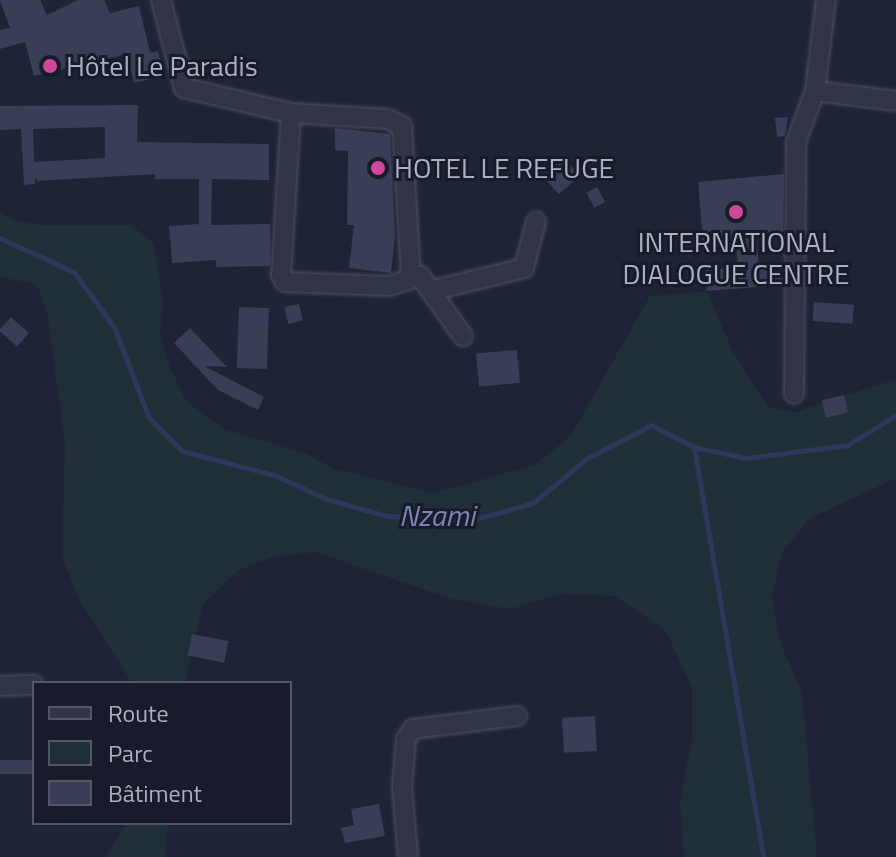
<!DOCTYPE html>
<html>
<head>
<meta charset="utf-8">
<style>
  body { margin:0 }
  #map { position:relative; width:896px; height:857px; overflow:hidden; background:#1e2336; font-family:"Titillium Web",sans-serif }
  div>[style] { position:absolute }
  .green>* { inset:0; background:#202f37 }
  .stream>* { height:5px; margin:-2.5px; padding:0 2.5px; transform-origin:2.5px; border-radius:2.5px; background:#2f375b }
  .building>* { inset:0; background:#393e56; transform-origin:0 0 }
  .roads { filter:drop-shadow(0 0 2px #4c5062) drop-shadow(0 0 2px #4c5062) }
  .minor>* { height:18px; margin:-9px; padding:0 9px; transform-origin:9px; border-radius:9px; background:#313546 }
  .dots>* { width:22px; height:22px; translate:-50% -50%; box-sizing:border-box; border:4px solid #171b2a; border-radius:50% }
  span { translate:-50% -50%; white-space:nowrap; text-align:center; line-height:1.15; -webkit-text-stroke:6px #171b2a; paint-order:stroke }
  .poi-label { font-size:28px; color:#abafc4 }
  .left { translate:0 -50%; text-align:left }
  .water-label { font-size:30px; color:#7a85b2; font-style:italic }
  .legend { position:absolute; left:32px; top:681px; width:260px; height:144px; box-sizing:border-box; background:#171b2a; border:2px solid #525668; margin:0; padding:10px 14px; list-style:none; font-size:24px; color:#abafc4 }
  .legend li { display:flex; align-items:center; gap:16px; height:40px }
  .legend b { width:40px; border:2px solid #525668 }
</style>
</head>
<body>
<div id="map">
  <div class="green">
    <div style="clip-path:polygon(0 211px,12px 220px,43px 225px,131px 225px,154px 243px,163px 302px,160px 334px,169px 365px,185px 400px,224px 429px,307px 454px,332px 468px,434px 493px,534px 465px,570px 437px,650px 296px,707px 291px,733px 352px,768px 407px,796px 412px,896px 379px,896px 478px,809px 519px,782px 553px,772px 595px,780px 642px,802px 692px,817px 857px,684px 857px,680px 803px,692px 738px,692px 687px,665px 630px,615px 596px,560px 594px,510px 609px,451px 599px,316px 552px,273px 557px,240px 569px,203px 604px,185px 683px,132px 683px,79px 599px,62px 557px,65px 443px,47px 312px,37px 284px,0 277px)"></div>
    <div style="clip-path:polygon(126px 823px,168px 823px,165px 857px,106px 857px)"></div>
  </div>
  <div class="stream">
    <div style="left:0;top:238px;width:81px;rotate:24.7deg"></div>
    <div style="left:74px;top:272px;width:68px;rotate:54deg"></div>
    <div style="left:114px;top:327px;width:97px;rotate:69deg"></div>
    <div style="left:149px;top:418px;width:47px;rotate:45deg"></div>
    <div style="left:182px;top:451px;width:98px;rotate:14.7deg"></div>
    <div style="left:277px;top:476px;width:54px;rotate:25.1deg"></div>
    <div style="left:326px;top:499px;width:63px;rotate:15.6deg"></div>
    <div style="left:387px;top:516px;width:85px;rotate:2.7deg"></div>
    <div style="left:472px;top:520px;width:63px;rotate:-15.6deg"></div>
    <div style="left:533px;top:503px;width:69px;rotate:-39.7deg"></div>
    <div style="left:586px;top:459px;width:73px;rotate:-27.6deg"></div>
    <div style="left:651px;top:425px;width:48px;rotate:27.1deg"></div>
    <div style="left:694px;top:447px;width:416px;rotate:80.4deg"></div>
    <div style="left:694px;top:447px;width:53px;rotate:11.9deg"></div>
    <div style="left:746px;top:458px;width:103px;rotate:-7.3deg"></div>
    <div style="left:848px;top:445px;width:57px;rotate:-32deg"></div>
  </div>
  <div class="building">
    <div style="clip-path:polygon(0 0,40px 0,47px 15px,78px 0,104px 0,110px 13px,139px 6px,150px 53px,158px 51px,164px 76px,134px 83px,127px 54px,34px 76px,25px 42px,0 49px,0 30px,10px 28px)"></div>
    <div style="clip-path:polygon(evenodd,138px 105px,137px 142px,269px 144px,269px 180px,212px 179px,211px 225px,270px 224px,270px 266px,216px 267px,216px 260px,172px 263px,169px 226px,199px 224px,199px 179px,155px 179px,155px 174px,37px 181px,35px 177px,35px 184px,24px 185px,21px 129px,0 130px,0 106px,138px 105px,105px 127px,105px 158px,34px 162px,33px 129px,105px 127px)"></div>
    <div style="clip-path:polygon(788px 117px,785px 136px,777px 137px,775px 118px)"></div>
    <div style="clip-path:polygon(335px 128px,390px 134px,395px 236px,391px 273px,349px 268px,354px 225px,347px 225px,348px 151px,335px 150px)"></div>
    <div style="left:563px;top:157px;width:25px;height:28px;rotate:48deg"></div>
    <div style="clip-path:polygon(784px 174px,783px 232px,756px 234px,759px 266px,783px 264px,783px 285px,707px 291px,705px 270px,738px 267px,736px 240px,703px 243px,698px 182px)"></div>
    <div style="left:597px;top:187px;width:17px;height:12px;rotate:62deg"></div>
    <div style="left:814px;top:302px;width:40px;height:19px;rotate:4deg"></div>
    <div style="left:299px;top:304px;width:17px;height:15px;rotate:77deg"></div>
    <div style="left:239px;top:307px;width:30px;height:61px;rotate:2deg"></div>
    <div style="left:11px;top:317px;width:24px;height:18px;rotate:42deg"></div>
    <div style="clip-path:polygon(190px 328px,227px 367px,204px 366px,264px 397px,258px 410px,218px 390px,174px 343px)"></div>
    <div style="left:517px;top:350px;width:33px;height:41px;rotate:85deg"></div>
    <div style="left:844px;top:395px;width:18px;height:23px;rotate:77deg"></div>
    <div style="left:192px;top:634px;width:37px;height:22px;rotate:11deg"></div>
    <div style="left:595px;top:716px;width:35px;height:33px;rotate:87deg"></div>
    <div style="left:34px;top:760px;width:14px;height:34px;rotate:90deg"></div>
    <div style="clip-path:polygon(379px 804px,385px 836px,345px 843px,341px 828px,354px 825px,351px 809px)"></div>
  </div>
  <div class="roads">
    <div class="minor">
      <div style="left:161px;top:0;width:91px;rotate:75.4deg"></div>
      <div style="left:184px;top:88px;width:110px;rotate:13.2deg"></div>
      <div style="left:291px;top:113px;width:162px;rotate:93.5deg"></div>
      <div style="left:281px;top:275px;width:8px;rotate:60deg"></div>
      <div style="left:285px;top:282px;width:104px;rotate:2.2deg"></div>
      <div style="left:389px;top:286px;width:33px;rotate:-18deg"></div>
      <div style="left:420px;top:276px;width:74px;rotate:54.4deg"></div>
      <div style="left:826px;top:0;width:92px;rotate:96.9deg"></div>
      <div style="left:815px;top:91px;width:82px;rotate:7deg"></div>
      <div style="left:291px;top:113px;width:97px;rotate:3.5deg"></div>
      <div style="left:388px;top:119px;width:16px;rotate:27deg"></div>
      <div style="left:402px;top:126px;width:152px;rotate:86.6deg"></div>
      <div style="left:434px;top:290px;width:93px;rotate:-13.7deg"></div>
      <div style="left:524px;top:268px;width:48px;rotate:-75.4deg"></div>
      <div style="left:794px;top:394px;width:252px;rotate:-89.5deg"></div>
      <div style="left:796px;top:142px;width:54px;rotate:-69.6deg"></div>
      <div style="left:0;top:686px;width:34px;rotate:-2deg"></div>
      <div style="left:408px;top:857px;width:70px;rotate:-94.9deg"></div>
      <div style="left:402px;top:787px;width:48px;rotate:-85.2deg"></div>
      <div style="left:406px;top:739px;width:12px;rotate:-55deg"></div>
      <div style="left:413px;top:729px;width:105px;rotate:-7.1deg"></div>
    </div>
  </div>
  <div class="dots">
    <div style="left:50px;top:66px;background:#d1479c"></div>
    <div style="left:378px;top:168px;background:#d1479c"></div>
    <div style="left:736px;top:212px;background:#d1479c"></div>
  </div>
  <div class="poi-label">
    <span class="left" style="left:66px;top:66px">Hôtel Le Paradis</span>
    <span class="left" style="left:394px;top:168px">HOTEL LE REFUGE</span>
    <span style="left:736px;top:258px">INTERNATIONAL<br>DIALOGUE CENTRE</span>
  </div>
  <div class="water-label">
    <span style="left:437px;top:515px">Nzami</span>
  </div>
  <ul class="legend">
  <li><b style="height:10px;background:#313546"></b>Route</li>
  <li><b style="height:22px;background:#202f37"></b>Parc</li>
  <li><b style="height:22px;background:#393e56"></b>Bâtiment</li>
  </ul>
</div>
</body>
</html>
